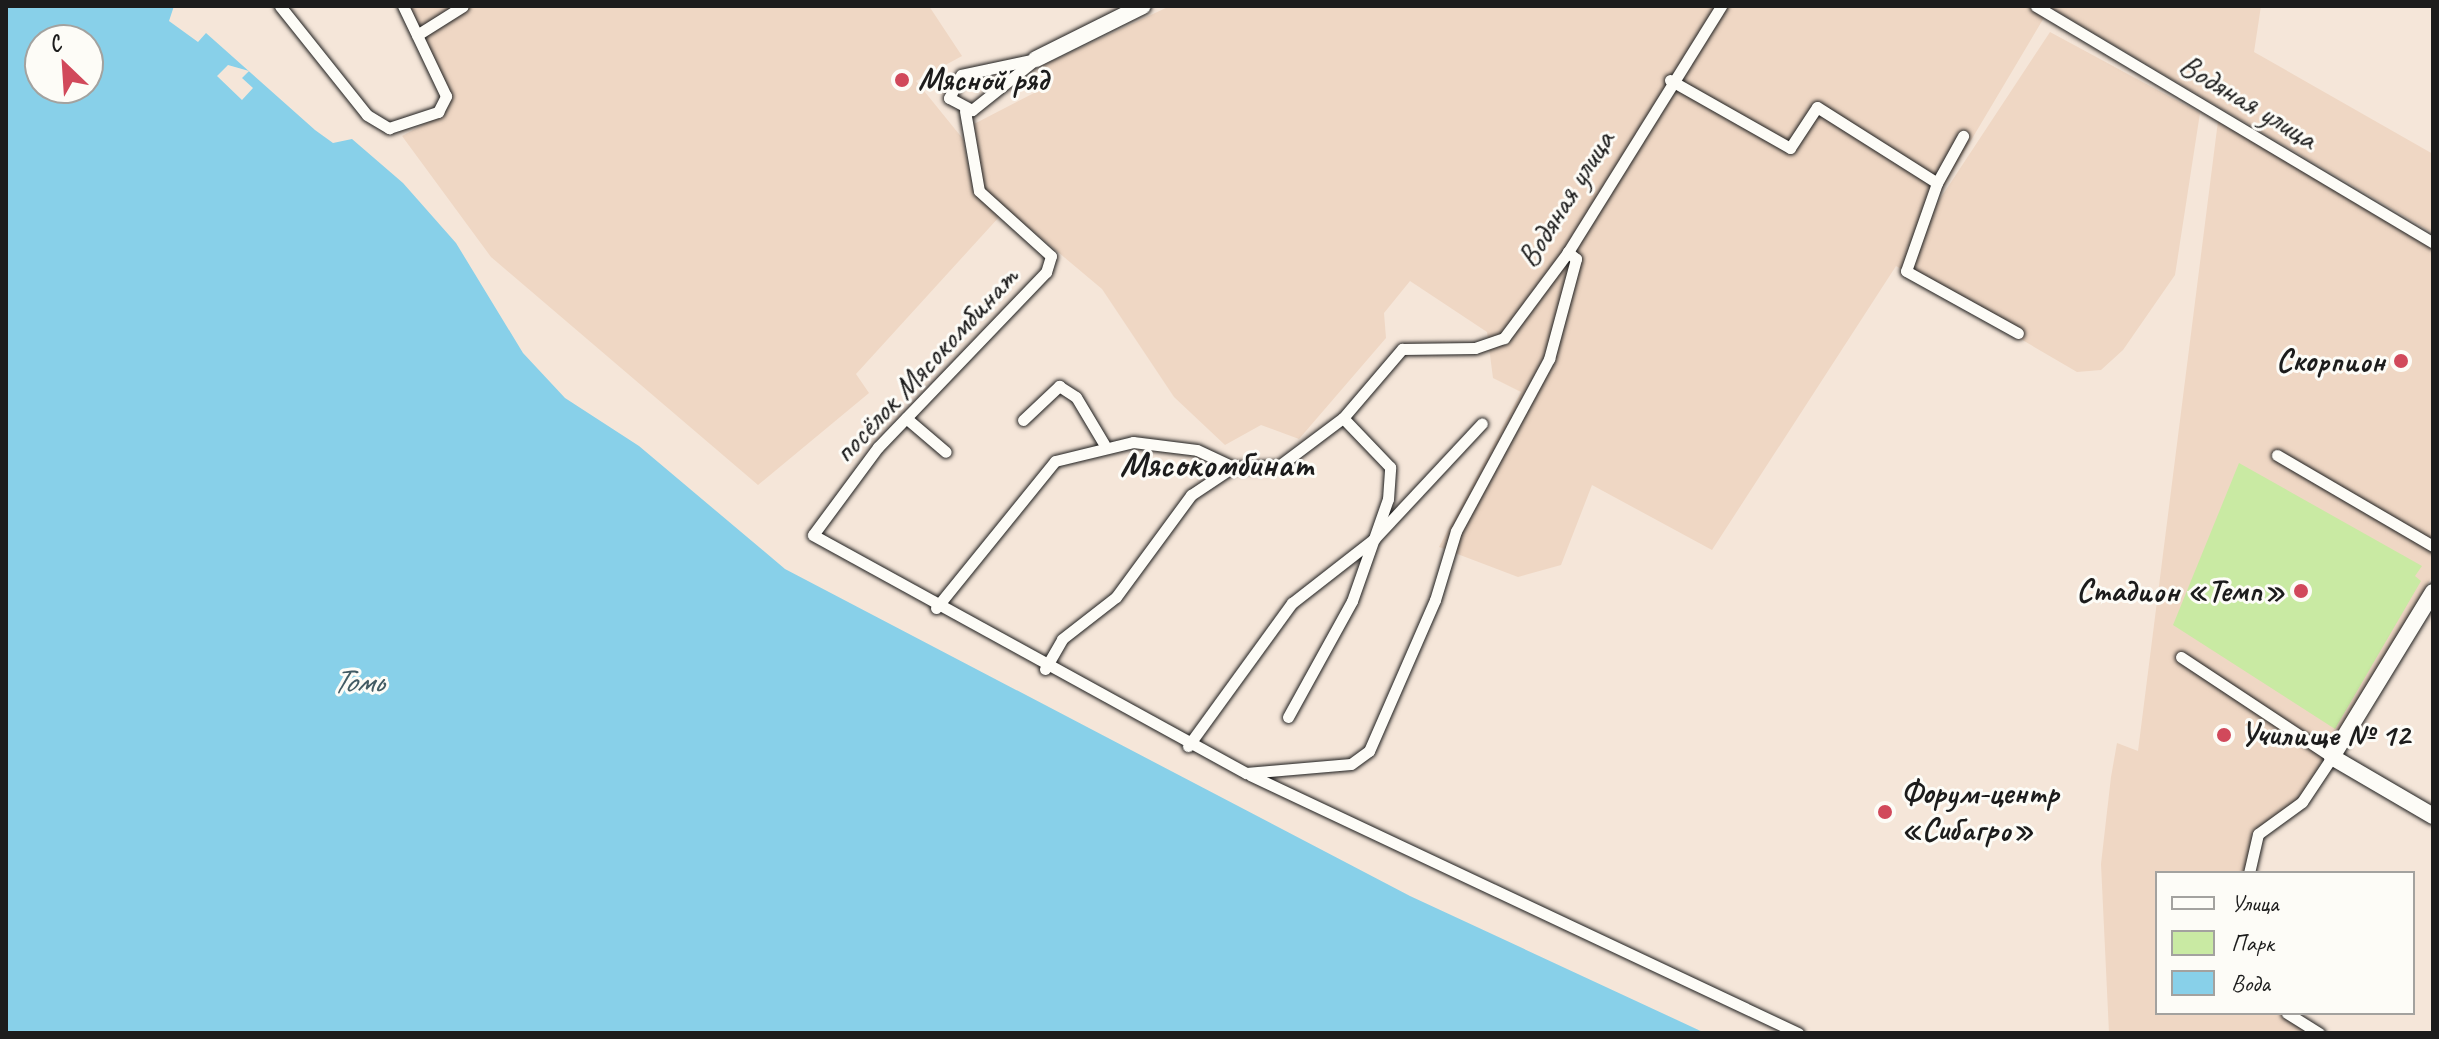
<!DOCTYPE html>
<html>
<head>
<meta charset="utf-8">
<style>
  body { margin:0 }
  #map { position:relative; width:2439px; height:1039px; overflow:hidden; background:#f5e6d9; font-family:Caveat,sans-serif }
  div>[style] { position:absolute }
  .built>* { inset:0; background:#efd7c4 }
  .green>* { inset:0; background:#c9eaa3 }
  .water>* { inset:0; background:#88d0e9 }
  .pier>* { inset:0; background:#f5e6d9 }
  .roads { filter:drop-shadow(0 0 2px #1c1c1c) drop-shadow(0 0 2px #1c1c1c) }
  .street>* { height:11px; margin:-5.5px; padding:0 5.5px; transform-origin:5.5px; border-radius:5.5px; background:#fdfcf7 }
  .secondary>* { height:16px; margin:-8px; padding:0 8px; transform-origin:8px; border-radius:8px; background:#fdfcf7 }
  .dots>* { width:22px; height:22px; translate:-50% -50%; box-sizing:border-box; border:4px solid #fdfcf7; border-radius:50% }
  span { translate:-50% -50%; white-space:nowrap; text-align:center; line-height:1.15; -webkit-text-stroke:6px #fdfcf7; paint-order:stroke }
  .poi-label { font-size:32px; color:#1c1c1c; font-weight:700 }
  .left { translate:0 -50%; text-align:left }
  .right { translate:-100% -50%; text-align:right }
  .street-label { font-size:32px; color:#1c1c1c }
  .water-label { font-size:34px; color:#425b64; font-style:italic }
  .quarter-label { font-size:36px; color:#1c1c1c; font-weight:700 }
  .frame { position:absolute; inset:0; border:8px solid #1c1c1c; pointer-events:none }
  .legend { position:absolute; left:2155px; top:871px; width:260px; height:144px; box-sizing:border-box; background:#fdfcf7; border:2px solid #a3a29f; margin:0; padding:10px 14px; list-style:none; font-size:24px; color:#1c1c1c }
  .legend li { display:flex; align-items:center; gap:16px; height:40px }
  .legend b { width:40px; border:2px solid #a3a29f }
  .north { position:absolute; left:24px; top:24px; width:80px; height:80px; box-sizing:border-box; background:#fdfcf7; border:2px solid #a3a29f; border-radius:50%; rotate:335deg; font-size:22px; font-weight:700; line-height:32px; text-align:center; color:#1c1c1c }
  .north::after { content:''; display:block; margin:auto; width:28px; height:36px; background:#d1495b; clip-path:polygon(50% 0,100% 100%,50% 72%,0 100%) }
</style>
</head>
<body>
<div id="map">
  <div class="built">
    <div style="clip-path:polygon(406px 6px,929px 6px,962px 56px,916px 81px,963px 139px,974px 194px,1000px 216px,856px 374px,869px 393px,758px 485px,491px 257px,402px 136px,441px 115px,451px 96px)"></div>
    <div style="clip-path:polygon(1170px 6px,2027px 6px,2045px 16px,1901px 258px,2050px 32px,2200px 113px,2175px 275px,2123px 350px,2101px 370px,2077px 372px,1896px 266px,1712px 550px,1592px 485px,1561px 565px,1518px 577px,1439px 547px,1521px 392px,1493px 378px,1487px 332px,1410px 281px,1384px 313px,1386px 338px,1299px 439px,1261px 425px,1225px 445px,1174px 397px,1102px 289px,983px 189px,974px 124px,1036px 92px,1042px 66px)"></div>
    <div style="clip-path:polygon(2048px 6px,2261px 6px,2254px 52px,2433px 154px,2433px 233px)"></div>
    <div style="clip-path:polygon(2218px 121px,2433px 249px,2433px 575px,2299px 800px,2252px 834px,2245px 873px,2157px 873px,2157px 1013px,2281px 1013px,2312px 1033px,2109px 1033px,2101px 864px,2111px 777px,2117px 743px,2138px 751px)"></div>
  </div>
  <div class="green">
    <div style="clip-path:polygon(2239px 463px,2422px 566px,2415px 576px,2421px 581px,2335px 729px,2173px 625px)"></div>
  </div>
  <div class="water">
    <div style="clip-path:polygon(evenodd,6px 6px,174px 6px,169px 21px,198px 42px,206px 33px,315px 130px,333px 143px,352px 139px,403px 183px,456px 243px,523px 353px,565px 398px,639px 446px,785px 569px,1410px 896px,1705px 1033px,6px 1033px,6px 6px,40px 40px,88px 40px,88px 88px,40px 88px,40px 40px)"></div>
  </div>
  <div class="pier">
    <div style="clip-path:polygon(228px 65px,249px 71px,242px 78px,253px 88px,242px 100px,217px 76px)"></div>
  </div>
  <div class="roads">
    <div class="street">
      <div style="left:280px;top:6px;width:139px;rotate:51.4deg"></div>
      <div style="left:367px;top:115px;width:26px;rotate:31deg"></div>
      <div style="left:389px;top:128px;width:52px;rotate:-18.1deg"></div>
      <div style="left:438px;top:112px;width:18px;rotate:-63deg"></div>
      <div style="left:446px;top:96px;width:100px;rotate:-115.5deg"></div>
      <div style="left:2036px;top:6px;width:462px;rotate:30.8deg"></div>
      <div style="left:417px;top:35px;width:54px;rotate:-32.2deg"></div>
      <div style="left:1036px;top:59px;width:82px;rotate:141.4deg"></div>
      <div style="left:972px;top:110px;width:26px;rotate:-152deg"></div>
      <div style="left:949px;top:98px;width:26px;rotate:-62deg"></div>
      <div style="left:961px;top:75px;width:77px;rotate:-12deg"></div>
      <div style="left:1670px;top:80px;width:138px;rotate:29.5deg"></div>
      <div style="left:1790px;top:148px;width:49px;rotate:-56.6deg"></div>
      <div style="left:1817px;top:107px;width:142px;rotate:32.3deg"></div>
      <div style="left:1937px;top:183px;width:54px;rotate:-61deg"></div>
      <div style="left:965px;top:111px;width:81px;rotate:80.1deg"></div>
      <div style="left:979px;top:191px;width:97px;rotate:42.1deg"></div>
      <div style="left:1051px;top:256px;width:17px;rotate:107deg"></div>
      <div style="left:1046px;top:272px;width:243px;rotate:133.8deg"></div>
      <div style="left:878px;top:447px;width:109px;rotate:126.5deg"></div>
      <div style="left:813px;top:535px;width:494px;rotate:28.8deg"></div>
      <div style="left:1246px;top:773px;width:105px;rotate:-4.9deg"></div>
      <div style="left:1351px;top:764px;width:22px;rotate:-36deg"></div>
      <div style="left:1369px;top:751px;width:165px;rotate:-66.4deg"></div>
      <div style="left:1435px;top:600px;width:72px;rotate:-73.1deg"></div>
      <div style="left:1456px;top:531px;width:196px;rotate:-61.6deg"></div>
      <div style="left:1549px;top:359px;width:104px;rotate:-74.9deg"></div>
      <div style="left:1576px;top:259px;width:11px;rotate:-139deg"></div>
      <div style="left:1937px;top:183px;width:93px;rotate:109.4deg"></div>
      <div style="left:1906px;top:271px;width:128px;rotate:29deg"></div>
      <div style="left:906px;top:418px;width:52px;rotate:40.4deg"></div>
      <div style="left:1023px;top:420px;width:50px;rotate:-43.4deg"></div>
      <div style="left:1059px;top:386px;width:20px;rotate:33deg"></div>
      <div style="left:1076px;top:397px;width:55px;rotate:59.2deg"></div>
      <div style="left:2277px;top:455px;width:181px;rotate:30.3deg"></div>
      <div style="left:936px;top:608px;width:189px;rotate:-51deg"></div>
      <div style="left:1055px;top:461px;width:80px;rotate:-13.7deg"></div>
      <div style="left:1133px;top:442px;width:64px;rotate:7.1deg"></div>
      <div style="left:1197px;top:450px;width:40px;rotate:25deg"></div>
      <div style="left:2181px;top:657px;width:181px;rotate:33.5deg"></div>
      <div style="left:2332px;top:757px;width:54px;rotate:123.7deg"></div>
      <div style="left:2302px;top:802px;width:54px;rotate:144deg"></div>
      <div style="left:2258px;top:834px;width:40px;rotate:103deg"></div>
      <div style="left:1045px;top:669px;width:34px;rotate:-60deg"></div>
      <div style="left:1062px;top:639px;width:68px;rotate:-37.9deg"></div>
      <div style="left:1116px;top:597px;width:127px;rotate:-53.7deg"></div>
      <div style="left:1191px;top:495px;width:50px;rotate:-33.7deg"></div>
      <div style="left:1233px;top:467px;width:46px;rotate:-1.2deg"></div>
      <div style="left:1279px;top:466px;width:80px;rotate:-36.9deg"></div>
      <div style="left:1343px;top:418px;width:91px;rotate:-49.5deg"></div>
      <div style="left:1402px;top:349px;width:73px;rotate:-0.8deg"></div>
      <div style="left:1475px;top:348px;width:31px;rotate:-19deg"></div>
      <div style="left:1504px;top:338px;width:107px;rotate:-53.3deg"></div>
      <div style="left:1568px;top:252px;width:290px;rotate:-58.1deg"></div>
      <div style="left:1288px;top:717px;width:132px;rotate:-61.1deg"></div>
      <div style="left:1352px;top:601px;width:108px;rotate:-70.6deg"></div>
      <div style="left:1388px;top:499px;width:32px;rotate:-86deg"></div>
      <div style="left:1390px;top:467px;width:68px;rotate:-133.8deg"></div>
      <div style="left:1188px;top:746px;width:177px;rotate:-54deg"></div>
      <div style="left:1292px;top:603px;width:104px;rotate:-38deg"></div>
      <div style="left:1374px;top:539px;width:158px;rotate:-47deg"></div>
      <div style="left:1250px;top:775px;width:606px;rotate:25.21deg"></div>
      <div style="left:2287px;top:1013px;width:38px;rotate:32deg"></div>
    </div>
    <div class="secondary">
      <div style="left:1036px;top:59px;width:119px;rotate:-26.4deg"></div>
      <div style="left:2433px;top:592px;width:193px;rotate:121.5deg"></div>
      <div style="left:2332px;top:757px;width:117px;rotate:30.3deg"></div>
    </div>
  </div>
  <div class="dots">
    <div style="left:902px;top:80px;background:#d1495b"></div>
    <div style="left:2401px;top:361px;background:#d1495b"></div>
    <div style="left:2301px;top:591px;background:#d1495b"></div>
    <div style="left:2224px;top:735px;background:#d1495b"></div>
    <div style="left:1885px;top:812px;background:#d1495b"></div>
  </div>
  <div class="poi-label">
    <span class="left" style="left:918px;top:80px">Мясной ряд</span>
    <span class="right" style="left:2385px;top:361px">Скорпион</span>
    <span class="right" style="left:2285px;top:591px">Стадион «Темп»</span>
    <span class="left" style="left:2240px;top:735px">Училище № 12</span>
    <span class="left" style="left:1901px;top:812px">Форум-центр<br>«Сибагро»</span>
  </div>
  <div class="street-label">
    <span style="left:2248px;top:102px;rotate:31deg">Водяная улица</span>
    <span style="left:1566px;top:199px;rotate:-58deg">Водяная улица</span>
    <span style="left:926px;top:365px;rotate:-47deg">посёлок Мясокомбинат</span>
  </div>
  <div class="water-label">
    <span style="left:357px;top:681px">Томь</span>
  </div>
  <div class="quarter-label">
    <span style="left:1217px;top:465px">Мясокомбинат</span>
  </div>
  <div class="frame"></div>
  <ul class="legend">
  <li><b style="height:10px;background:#fdfcf7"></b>Улица</li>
  <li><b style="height:22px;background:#c9eaa3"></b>Парк</li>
  <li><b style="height:22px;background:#88d0e9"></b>Вода</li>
  </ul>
  <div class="north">С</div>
</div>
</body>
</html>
